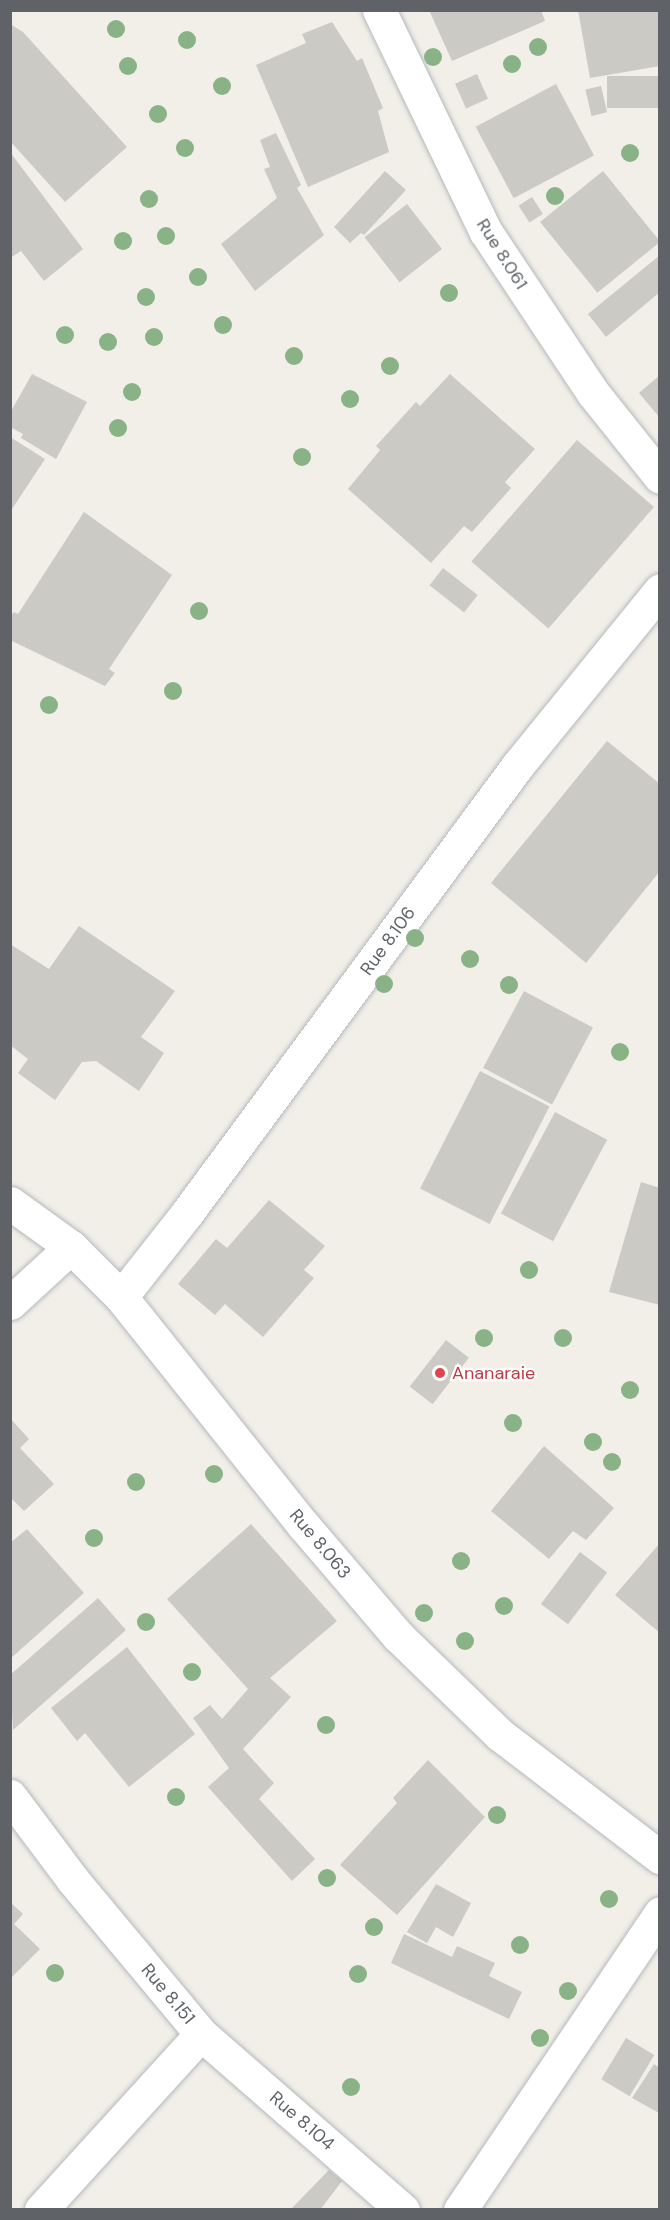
<!DOCTYPE html>
<html>
<head>
<meta charset="utf-8">
<style>
  body { margin:0 }
  #map { position:relative; width:670px; height:2220px; overflow:hidden; background:#f1efe8; font-family:"DM Sans",sans-serif }
  div>[style] { position:absolute }
  .building>* { inset:0; background:#cccac5; transform-origin:0 0 }
  .roads { filter:drop-shadow(0 0 2px #b5b8bc) drop-shadow(0 0 2px #b5b8bc) }
  .minor>* { height:33px; margin:-16.5px; padding:0 16.5px; transform-origin:16.5px; border-radius:16.5px; background:#fff }
  .trees>* { width:18px; height:18px; margin:-9px; border-radius:50%; background:#89b387 }
  .dots>* { width:16px; height:16px; translate:-50% -50%; box-sizing:border-box; border:3px solid #fff; border-radius:50% }
  span { translate:-50% -50%; white-space:nowrap; text-align:center; line-height:1.15; -webkit-text-stroke:4.5px #fff; paint-order:stroke }
  .street-label { font-size:18px; color:#5f6368 }
  .health-label { font-size:18px; color:#be3a42 }
  .left { translate:0 -50%; text-align:left }
  .frame { position:absolute; inset:0; border:12px solid #5f6368; pointer-events:none }
</style>
</head>
<body>
<div id="map">
  <div class="building">
    <div style="clip-path:polygon(429px 10px,541px 10px,545px 21px,452px 61px)"></div>
    <div style="clip-path:polygon(578px 10px,660px 10px,660px 66px,590px 78px)"></div>
    <div style="clip-path:polygon(332px 22px,357px 61px,362px 58px,383px 108px,378px 111px,389px 152px,308px 187px,256px 65px,306px 43px,302px 34px)"></div>
    <div style="clip-path:polygon(10px 24px,23px 32px,127px 147px,65px 202px,10px 141px)"></div>
    <div style="left:477px;top:74px;width:27px;height:24px;rotate:66deg"></div>
    <div style="left:660px;top:76px;width:32px;height:53px;rotate:90deg"></div>
    <div style="left:556px;top:84px;width:81px;height:91px;rotate:62deg"></div>
    <div style="left:601px;top:86px;width:27px;height:16px;rotate:77deg"></div>
    <div style="clip-path:polygon(276px 133px,301px 185px,297px 188px,324px 235px,255px 291px,221px 244px,277px 198px,264px 169px,270px 167px,260px 140px)"></div>
    <div style="clip-path:polygon(10px 152px,83px 249px,44px 281px,21px 251px,10px 258px)"></div>
    <div style="clip-path:polygon(385px 171px,406px 190px,364px 235px,361px 233px,350px 243px,334px 227px)"></div>
    <div style="left:603px;top:171px;width:91px;height:81px;rotate:51deg"></div>
    <div style="left:532px;top:197px;width:20px;height:16px;rotate:57deg"></div>
    <div style="left:407px;top:204px;width:57px;height:54px;rotate:52deg"></div>
    <div style="clip-path:polygon(660px 255px,660px 292px,606px 337px,588px 314px)"></div>
    <div style="clip-path:polygon(32px 374px,87px 402px,56px 459px,21px 438px,23px 434px,10px 427px,10px 413px)"></div>
    <div style="clip-path:polygon(450px 374px,535px 449px,505px 482px,511px 488px,472px 532px,464px 526px,431px 563px,348px 489px,380px 450px,376px 446px,416px 402px,420px 406px)"></div>
    <div style="clip-path:polygon(660px 375px,660px 418px,639px 393px)"></div>
    <div style="clip-path:polygon(10px 437px,45px 459px,10px 512px)"></div>
    <div style="left:577px;top:440px;width:102px;height:161px;rotate:41deg"></div>
    <div style="clip-path:polygon(84px 512px,172px 575px,109px 669px,115px 673px,105px 686px,10px 640px,10px 617px,14px 612px,18px 614px)"></div>
    <div style="left:443px;top:568px;width:44px;height:22px;rotate:38deg"></div>
    <div style="clip-path:polygon(607px 741px,660px 784px,660px 871px,586px 963px,491px 883px)"></div>
    <div style="clip-path:polygon(79px 926px,175px 991px,141px 1037px,164px 1053px,139px 1091px,96px 1061px,82px 1062px,55px 1100px,18px 1073px,28px 1059px,10px 1045px,10px 944px,49px 969px)"></div>
    <div style="left:524px;top:991px;width:78px;height:87px;rotate:28deg"></div>
    <div style="left:480px;top:1071px;width:78px;height:132px;rotate:27deg"></div>
    <div style="left:555px;top:1112px;width:59px;height:115px;rotate:28deg"></div>
    <div style="clip-path:polygon(641px 1182px,660px 1188px,660px 1305px,609px 1292px)"></div>
    <div style="clip-path:polygon(269px 1200px,325px 1246px,304px 1270px,314px 1278px,263px 1337px,225px 1304px,215px 1315px,178px 1284px,216px 1239px,227px 1248px)"></div>
    <div style="left:446px;top:1340px;width:29px;height:59px;rotate:38deg"></div>
    <div style="clip-path:polygon(10px 1418px,29px 1439px,20px 1448px,54px 1484px,24px 1511px,10px 1497px)"></div>
    <div style="clip-path:polygon(544px 1446px,614px 1508px,586px 1540px,573px 1531px,549px 1559px,491px 1511px)"></div>
    <div style="clip-path:polygon(251px 1524px,337px 1621px,270px 1678px,291px 1697px,243px 1749px,274px 1783px,259px 1799px,315px 1859px,292px 1881px,208px 1787px,229px 1768px,193px 1718px,210px 1705px,222px 1719px,248px 1689px,167px 1599px)"></div>
    <div style="clip-path:polygon(27px 1529px,84px 1593px,10px 1659px,10px 1543px)"></div>
    <div style="clip-path:polygon(660px 1543px,660px 1633px,615px 1595px)"></div>
    <div style="left:580px;top:1552px;width:34px;height:65px;rotate:37deg"></div>
    <div style="clip-path:polygon(98px 1598px,126px 1630px,13px 1730px,10px 1675px)"></div>
    <div style="clip-path:polygon(127px 1647px,195px 1734px,129px 1787px,85px 1733px,77px 1741px,51px 1708px)"></div>
    <div style="clip-path:polygon(428px 1760px,485px 1817px,397px 1915px,340px 1865px,397px 1803px,393px 1798px)"></div>
    <div style="clip-path:polygon(436px 1884px,471px 1903px,453px 1937px,436px 1927px,427px 1943px,407px 1932px)"></div>
    <div style="clip-path:polygon(10px 1902px,23px 1914px,14px 1924px,40px 1949px,10px 1979px)"></div>
    <div style="clip-path:polygon(404px 1934px,452px 1957px,457px 1946px,495px 1963px,489px 1976px,522px 1992px,509px 2019px,391px 1963px)"></div>
    <div style="left:626px;top:2038px;width:33px;height:48px;rotate:31deg"></div>
    <div style="clip-path:polygon(654px 2064px,660px 2068px,659px 2113px,632px 2098px)"></div>
    <div style="clip-path:polygon(329px 2170px,342px 2181px,320px 2210px,290px 2210px)"></div>
  </div>
  <div class="roads">
    <div class="minor">
      <div style="left:379px;top:10px;width:246px;rotate:64.3deg"></div>
      <div style="left:486px;top:232px;width:193px;rotate:56.4deg"></div>
      <div style="left:593px;top:393px;width:107px;rotate:51.4deg"></div>
      <div style="left:10px;top:1203px;width:75px;rotate:35.8deg"></div>
      <div style="left:71px;top:1247px;width:71px;rotate:45deg"></div>
      <div style="left:121px;top:1297px;width:293px;rotate:51.4deg"></div>
      <div style="left:304px;top:1526px;width:145px;rotate:49.5deg"></div>
      <div style="left:398px;top:1636px;width:141px;rotate:44.1deg"></div>
      <div style="left:499px;top:1734px;width:203px;rotate:37.4deg"></div>
      <div style="left:121px;top:1297px;width:107px;rotate:-51.8deg"></div>
      <div style="left:187px;top:1213px;width:557px;rotate:-53.54deg"></div>
      <div style="left:518px;top:765px;width:225px;rotate:-50.9deg"></div>
      <div style="left:10px;top:1303px;width:83px;rotate:-42.6deg"></div>
      <div style="left:10px;top:1796px;width:104px;rotate:53.2deg"></div>
      <div style="left:72px;top:1879px;width:202px;rotate:50.2deg"></div>
      <div style="left:201px;top:2034px;width:238px;rotate:132.3deg"></div>
      <div style="left:201px;top:2034px;width:268px;rotate:41.1deg"></div>
      <div style="left:460px;top:2210px;width:358px;rotate:-56deg"></div>
    </div>
  </div>
  <div class="trees">
    <div style="left:116px;top:29px"></div>
    <div style="left:187px;top:40px"></div>
    <div style="left:538px;top:47px"></div>
    <div style="left:433px;top:57px"></div>
    <div style="left:512px;top:64px"></div>
    <div style="left:128px;top:66px"></div>
    <div style="left:222px;top:86px"></div>
    <div style="left:158px;top:114px"></div>
    <div style="left:185px;top:148px"></div>
    <div style="left:630px;top:153px"></div>
    <div style="left:555px;top:196px"></div>
    <div style="left:149px;top:199px"></div>
    <div style="left:166px;top:236px"></div>
    <div style="left:123px;top:241px"></div>
    <div style="left:198px;top:277px"></div>
    <div style="left:449px;top:293px"></div>
    <div style="left:146px;top:297px"></div>
    <div style="left:223px;top:325px"></div>
    <div style="left:65px;top:335px"></div>
    <div style="left:154px;top:337px"></div>
    <div style="left:108px;top:342px"></div>
    <div style="left:294px;top:356px"></div>
    <div style="left:390px;top:366px"></div>
    <div style="left:132px;top:392px"></div>
    <div style="left:350px;top:399px"></div>
    <div style="left:118px;top:428px"></div>
    <div style="left:302px;top:457px"></div>
    <div style="left:199px;top:611px"></div>
    <div style="left:173px;top:691px"></div>
    <div style="left:49px;top:705px"></div>
    <div style="left:415px;top:938px"></div>
    <div style="left:470px;top:959px"></div>
    <div style="left:384px;top:984px"></div>
    <div style="left:509px;top:985px"></div>
    <div style="left:620px;top:1052px"></div>
    <div style="left:529px;top:1270px"></div>
    <div style="left:484px;top:1338px"></div>
    <div style="left:563px;top:1338px"></div>
    <div style="left:630px;top:1390px"></div>
    <div style="left:513px;top:1423px"></div>
    <div style="left:593px;top:1442px"></div>
    <div style="left:612px;top:1462px"></div>
    <div style="left:214px;top:1474px"></div>
    <div style="left:136px;top:1482px"></div>
    <div style="left:94px;top:1538px"></div>
    <div style="left:461px;top:1561px"></div>
    <div style="left:504px;top:1606px"></div>
    <div style="left:424px;top:1613px"></div>
    <div style="left:146px;top:1622px"></div>
    <div style="left:465px;top:1641px"></div>
    <div style="left:192px;top:1672px"></div>
    <div style="left:326px;top:1725px"></div>
    <div style="left:176px;top:1797px"></div>
    <div style="left:497px;top:1815px"></div>
    <div style="left:327px;top:1878px"></div>
    <div style="left:609px;top:1899px"></div>
    <div style="left:374px;top:1927px"></div>
    <div style="left:520px;top:1945px"></div>
    <div style="left:55px;top:1973px"></div>
    <div style="left:358px;top:1974px"></div>
    <div style="left:568px;top:1991px"></div>
    <div style="left:540px;top:2038px"></div>
    <div style="left:351px;top:2087px"></div>
  </div>
  <div class="dots">
    <div style="left:440px;top:1373px;background:#e0444e"></div>
  </div>
  <div class="street-label">
    <span style="left:502px;top:254px;rotate:58deg">Rue 8.061</span>
    <span style="left:388px;top:941px;rotate:-54deg">Rue 8.106</span>
    <span style="left:320px;top:1544px;rotate:50deg">Rue 8.063</span>
    <span style="left:168px;top:1994px;rotate:50deg">Rue 8.151</span>
    <span style="left:302px;top:2121px;rotate:41deg">Rue 8.104</span>
  </div>
  <div class="health-label">
    <span class="left" style="left:452px;top:1373px">Ananaraie</span>
  </div>
  <div class="frame"></div>
</div>
</body>
</html>
